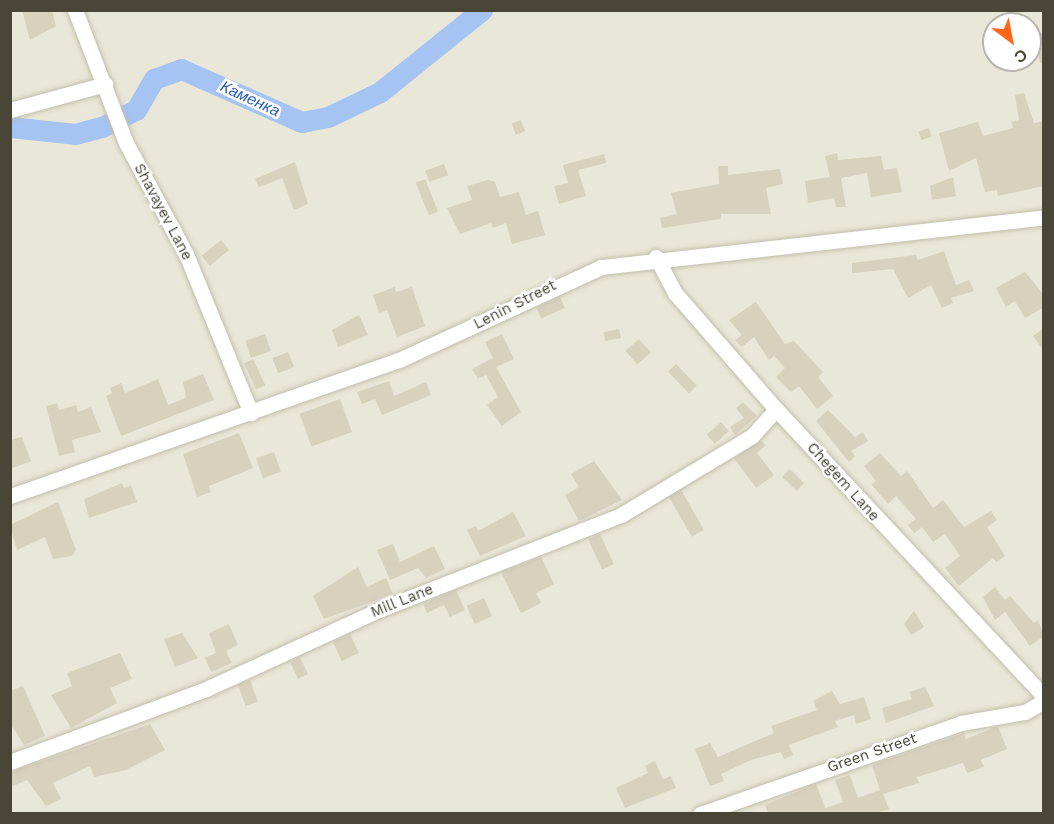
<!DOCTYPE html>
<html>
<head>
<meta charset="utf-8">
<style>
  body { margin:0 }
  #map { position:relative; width:1054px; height:824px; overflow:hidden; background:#f5f4e9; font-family:"Work Sans",sans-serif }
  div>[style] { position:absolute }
  .residential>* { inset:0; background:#e9e7d7 }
  .river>* { height:21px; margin:-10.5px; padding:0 10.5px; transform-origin:10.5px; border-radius:10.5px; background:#a5c3f3 }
  .building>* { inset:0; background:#d7d2be; transform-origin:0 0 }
  .roads { filter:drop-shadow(0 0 2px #c1beab) drop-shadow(0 0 2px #c1beab) }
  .minor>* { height:15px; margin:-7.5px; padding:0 7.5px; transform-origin:7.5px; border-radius:7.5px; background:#fff }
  span { translate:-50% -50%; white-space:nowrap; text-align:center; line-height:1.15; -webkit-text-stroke:5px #fff; paint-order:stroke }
  .street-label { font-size:15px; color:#494637 }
  .water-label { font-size:16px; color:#2c61b9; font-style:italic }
  .frame { position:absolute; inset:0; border:12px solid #494637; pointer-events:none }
  .north { position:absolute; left:982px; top:12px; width:60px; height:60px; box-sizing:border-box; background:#fff; border:2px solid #b6b5af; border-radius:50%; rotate:148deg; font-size:16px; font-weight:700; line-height:24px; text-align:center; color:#494637 }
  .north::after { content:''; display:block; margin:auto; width:21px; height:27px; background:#ff6816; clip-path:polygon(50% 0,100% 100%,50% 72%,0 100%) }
</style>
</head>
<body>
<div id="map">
  <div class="residential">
    <div style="clip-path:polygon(evenodd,11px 11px,1043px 11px,1043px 813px,11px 813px,11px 11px,994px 24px,1030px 24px,1030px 60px,994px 60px,994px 24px)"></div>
  </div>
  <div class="river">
    <div style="left:10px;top:127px;width:65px;rotate:6.1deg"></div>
    <div style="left:75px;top:134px;width:28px;rotate:-15deg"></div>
    <div style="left:102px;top:127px;width:38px;rotate:-27deg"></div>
    <div style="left:136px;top:110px;width:36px;rotate:-60deg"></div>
    <div style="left:154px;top:79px;width:29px;rotate:-20deg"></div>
    <div style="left:181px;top:69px;width:132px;rotate:23.7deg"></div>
    <div style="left:302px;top:122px;width:26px;rotate:-11deg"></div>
    <div style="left:328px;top:117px;width:58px;rotate:-25.7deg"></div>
    <div style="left:380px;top:92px;width:131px;rotate:-38.8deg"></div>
  </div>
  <div class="building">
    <div style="clip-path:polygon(22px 10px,52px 10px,56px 26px,30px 40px)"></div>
    <div style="clip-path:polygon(1044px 32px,1044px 62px,1040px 63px,1033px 34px)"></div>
    <div style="clip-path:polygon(1024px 93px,1034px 123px,1044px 121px,1044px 186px,998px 196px,997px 190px,985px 192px,976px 158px,949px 171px,939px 133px,978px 122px,983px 136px,1013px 128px,1011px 122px,1019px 120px,1015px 95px)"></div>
    <div style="left:521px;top:120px;width:12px;height:10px;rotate:70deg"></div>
    <div style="left:929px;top:128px;width:9px;height:11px;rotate:72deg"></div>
    <div style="clip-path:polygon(837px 153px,838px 160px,881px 156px,884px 170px,897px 168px,902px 192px,871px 197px,867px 173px,841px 178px,846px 207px,836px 207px,834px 198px,808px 203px,805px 181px,830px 177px,825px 156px)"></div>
    <div style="clip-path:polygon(604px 154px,606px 163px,578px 170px,586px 196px,559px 204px,554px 186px,568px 183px,563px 165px)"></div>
    <div style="clip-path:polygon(295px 162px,308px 204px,294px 210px,282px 178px,259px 187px,255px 179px)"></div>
    <div style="left:444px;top:164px;width:12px;height:20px;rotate:70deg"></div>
    <div style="clip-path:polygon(718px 166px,728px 166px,728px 175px,780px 169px,783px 184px,766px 188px,771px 214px,721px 214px,721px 219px,662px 228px,660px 218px,677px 214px,671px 193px,719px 184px)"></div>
    <div style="clip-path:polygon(953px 177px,956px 196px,932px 200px,930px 186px)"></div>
    <div style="left:425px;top:179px;width:35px;height:10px;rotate:68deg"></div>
    <div style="clip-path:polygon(488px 180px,495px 182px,500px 197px,519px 192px,526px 215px,538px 211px,545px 235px,512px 244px,506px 223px,493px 228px,491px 223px,460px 234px,447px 208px,472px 200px,467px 186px)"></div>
    <div style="left:221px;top:240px;width:13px;height:25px;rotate:51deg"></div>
    <div style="clip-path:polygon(944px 251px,956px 285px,969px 280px,974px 291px,951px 298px,953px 303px,942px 308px,931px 285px,908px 298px,893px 269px,852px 273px,852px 263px,916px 255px,918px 260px)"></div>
    <div style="clip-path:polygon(1025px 272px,1044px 295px,1044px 307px,1025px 318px,1015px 301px,1006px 307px,996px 288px)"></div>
    <div style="clip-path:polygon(395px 287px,396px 292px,412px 287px,425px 326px,397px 337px,387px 310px,379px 313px,373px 295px)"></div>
    <div style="left:560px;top:297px;width:12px;height:26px;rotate:66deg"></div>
    <div style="clip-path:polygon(756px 302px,785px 344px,794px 341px,823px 372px,818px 377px,833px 396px,817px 409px,799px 386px,791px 392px,776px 377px,785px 368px,774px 356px,769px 360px,754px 337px,742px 347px,735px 340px,742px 335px,729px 320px)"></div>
    <div style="clip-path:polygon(359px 315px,368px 335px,338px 347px,332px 330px)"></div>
    <div style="clip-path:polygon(1044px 328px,1044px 351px,1033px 336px)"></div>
    <div style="left:619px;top:329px;width:9px;height:16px;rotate:77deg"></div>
    <div style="left:265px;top:334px;width:18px;height:21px;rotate:71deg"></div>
    <div style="clip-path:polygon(502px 334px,514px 359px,496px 367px,521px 412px,502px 426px,487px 405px,498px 397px,486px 375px,478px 379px,472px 369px,493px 358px,485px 342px)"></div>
    <div style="left:639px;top:339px;width:18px;height:18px;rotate:49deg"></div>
    <div style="left:288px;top:352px;width:16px;height:17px;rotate:68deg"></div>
    <div style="left:253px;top:359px;width:29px;height:10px;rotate:65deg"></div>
    <div style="left:676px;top:364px;width:30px;height:11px;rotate:46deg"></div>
    <div style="clip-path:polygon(203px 374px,214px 400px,121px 436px,106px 396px,112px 393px,110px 388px,121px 383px,125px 393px,158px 379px,168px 405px,186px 398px,183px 382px)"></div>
    <div style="clip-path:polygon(389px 381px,394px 396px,426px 382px,431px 395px,382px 415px,375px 399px,362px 404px,357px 392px)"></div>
    <div style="left:340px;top:399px;width:35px;height:43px;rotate:70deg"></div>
    <div style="clip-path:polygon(743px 402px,757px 416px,735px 435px,730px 427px,744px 418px,736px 408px)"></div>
    <div style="clip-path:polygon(57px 403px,59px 410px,76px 405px,78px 412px,91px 407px,101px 432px,72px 440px,75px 452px,59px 456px,46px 406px)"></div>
    <div style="clip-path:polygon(828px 410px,855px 437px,863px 432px,868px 441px,851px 451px,855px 456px,849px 462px,816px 421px)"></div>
    <div style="left:721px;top:422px;width:12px;height:19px;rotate:48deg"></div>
    <div style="clip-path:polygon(239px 433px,253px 468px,209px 486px,211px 492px,197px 497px,183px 454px)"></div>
    <div style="clip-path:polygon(22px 437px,31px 461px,10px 469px,10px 440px)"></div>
    <div style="clip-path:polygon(761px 441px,766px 445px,757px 453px,774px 475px,756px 488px,734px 458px)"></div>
    <div style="left:274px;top:452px;width:21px;height:19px;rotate:71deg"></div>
    <div style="clip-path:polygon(880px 453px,901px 476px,907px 471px,933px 508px,943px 500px,964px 527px,991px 511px,997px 520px,987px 527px,1005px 556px,996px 562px,993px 558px,959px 586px,945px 568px,960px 556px,945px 534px,933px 542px,922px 527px,914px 533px,908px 525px,916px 519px,896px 496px,888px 504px,871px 484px,876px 481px,864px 466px)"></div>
    <div style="clip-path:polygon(594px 461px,622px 500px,579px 521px,565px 495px,579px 487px,571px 474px)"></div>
    <div style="left:790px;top:469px;width:20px;height:11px;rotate:45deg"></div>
    <div style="clip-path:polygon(122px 483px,124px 488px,131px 485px,137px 502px,89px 518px,84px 499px)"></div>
    <div style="left:681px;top:490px;width:46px;height:14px;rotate:60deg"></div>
    <div style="clip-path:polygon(58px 502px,76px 550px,72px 556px,53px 559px,45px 537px,17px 550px,10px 525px)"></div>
    <div style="clip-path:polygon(513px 512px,526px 536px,480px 556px,467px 530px,476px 526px,478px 531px)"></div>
    <div style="left:600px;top:534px;width:33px;height:13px;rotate:65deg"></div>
    <div style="clip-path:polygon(393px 544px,400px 562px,434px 546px,445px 569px,426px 578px,418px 568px,390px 580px,377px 550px)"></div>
    <div style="clip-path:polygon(541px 557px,554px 584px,536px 593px,541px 603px,521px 613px,501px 572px)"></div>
    <div style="clip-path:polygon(358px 567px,367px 587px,386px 578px,393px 594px,324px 619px,313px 596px)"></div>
    <div style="clip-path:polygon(995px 587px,1005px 600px,1010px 596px,1034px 623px,1038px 620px,1044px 636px,1030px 646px,1005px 612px,995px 620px,983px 597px)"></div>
    <div style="clip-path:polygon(456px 590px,465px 610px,450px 617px,444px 605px,427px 613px,423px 604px)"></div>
    <div style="left:484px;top:598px;width:20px;height:19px;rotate:66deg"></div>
    <div style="clip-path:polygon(914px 611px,924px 627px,911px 635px,904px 624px)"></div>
    <div style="clip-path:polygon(229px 624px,238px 645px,226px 651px,232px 663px,211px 672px,205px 658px,216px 653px,209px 633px)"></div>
    <div style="clip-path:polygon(182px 633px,198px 658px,175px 667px,164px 639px)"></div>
    <div style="left:350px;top:634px;width:21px;height:19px;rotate:65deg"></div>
    <div style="clip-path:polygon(120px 653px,132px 679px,110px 688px,117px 703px,71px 728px,51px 695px,72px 686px,67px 673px)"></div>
    <div style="left:300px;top:657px;width:19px;height:11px;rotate:65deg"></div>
    <div style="left:250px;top:680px;width:23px;height:13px;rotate:70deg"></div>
    <div style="clip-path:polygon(23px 686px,45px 736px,24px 745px,10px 723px,10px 691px)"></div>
    <div style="clip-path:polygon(925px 687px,934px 706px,886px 723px,882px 708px,912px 699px,909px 692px)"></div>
    <div style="clip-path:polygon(832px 691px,840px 704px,864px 697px,871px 719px,856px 724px,854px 715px,835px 721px,838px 727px,789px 745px,793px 755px,784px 759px,781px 752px,751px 760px,721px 774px,724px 781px,710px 786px,695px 749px,710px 743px,718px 757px,774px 733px,771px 726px,817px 710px,813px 701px)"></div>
    <div style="clip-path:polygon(150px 724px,165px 750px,126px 770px,94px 777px,90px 766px,53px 783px,61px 799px,46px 806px,27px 780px,13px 786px,10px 781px,10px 773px,22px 768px)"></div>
    <div style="clip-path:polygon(998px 726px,1007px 749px,981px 760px,984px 767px,967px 773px,963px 763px,917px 777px,919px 783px,883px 794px,889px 809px,875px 813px,768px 813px,765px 805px,816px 784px,825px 808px,843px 802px,835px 780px,850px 775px,858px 798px,880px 790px,872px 765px,964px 733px,966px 739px)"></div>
    <div style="clip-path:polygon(655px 761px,663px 779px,671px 776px,676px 788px,625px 808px,616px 788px,648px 773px,645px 766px)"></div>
  </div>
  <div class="roads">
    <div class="minor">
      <div style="left:75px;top:10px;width:142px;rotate:69deg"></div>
      <div style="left:126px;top:143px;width:126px;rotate:61.6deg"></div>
      <div style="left:186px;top:254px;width:172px;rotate:67.8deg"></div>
      <div style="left:10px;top:110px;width:99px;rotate:-15.2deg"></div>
      <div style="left:656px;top:257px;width:41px;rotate:62.2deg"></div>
      <div style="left:675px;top:293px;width:154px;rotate:49deg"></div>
      <div style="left:776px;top:409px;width:393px;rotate:47deg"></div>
      <div style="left:10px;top:496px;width:412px;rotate:-19.3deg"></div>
      <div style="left:399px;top:360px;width:222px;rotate:-24.7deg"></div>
      <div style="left:601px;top:267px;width:446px;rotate:-6.4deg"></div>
      <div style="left:10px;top:762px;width:209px;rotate:-20.4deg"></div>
      <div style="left:206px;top:689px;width:192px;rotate:-24.6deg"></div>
      <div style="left:381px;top:609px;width:258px;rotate:-21.4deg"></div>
      <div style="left:621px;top:515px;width:153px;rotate:-31.1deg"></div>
      <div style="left:752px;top:436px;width:36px;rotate:-48deg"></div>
      <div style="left:700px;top:814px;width:276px;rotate:-19.2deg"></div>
      <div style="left:961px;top:723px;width:65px;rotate:-9.8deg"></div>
      <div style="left:1025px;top:712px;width:22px;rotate:-30deg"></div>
    </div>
  </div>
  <div class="street-label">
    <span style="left:163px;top:212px;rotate:62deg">Shavayev Lane</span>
    <span style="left:515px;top:305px;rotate:-27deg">Lenin Street</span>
    <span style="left:843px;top:482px;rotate:48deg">Chegem Lane</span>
    <span style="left:402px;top:601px;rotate:-22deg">Mill Lane</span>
    <span style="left:872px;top:753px;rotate:-19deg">Green Street</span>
  </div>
  <div class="water-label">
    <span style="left:250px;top:99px;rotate:25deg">Каменка</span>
  </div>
  <div class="frame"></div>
  <div class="north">С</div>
</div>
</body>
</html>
